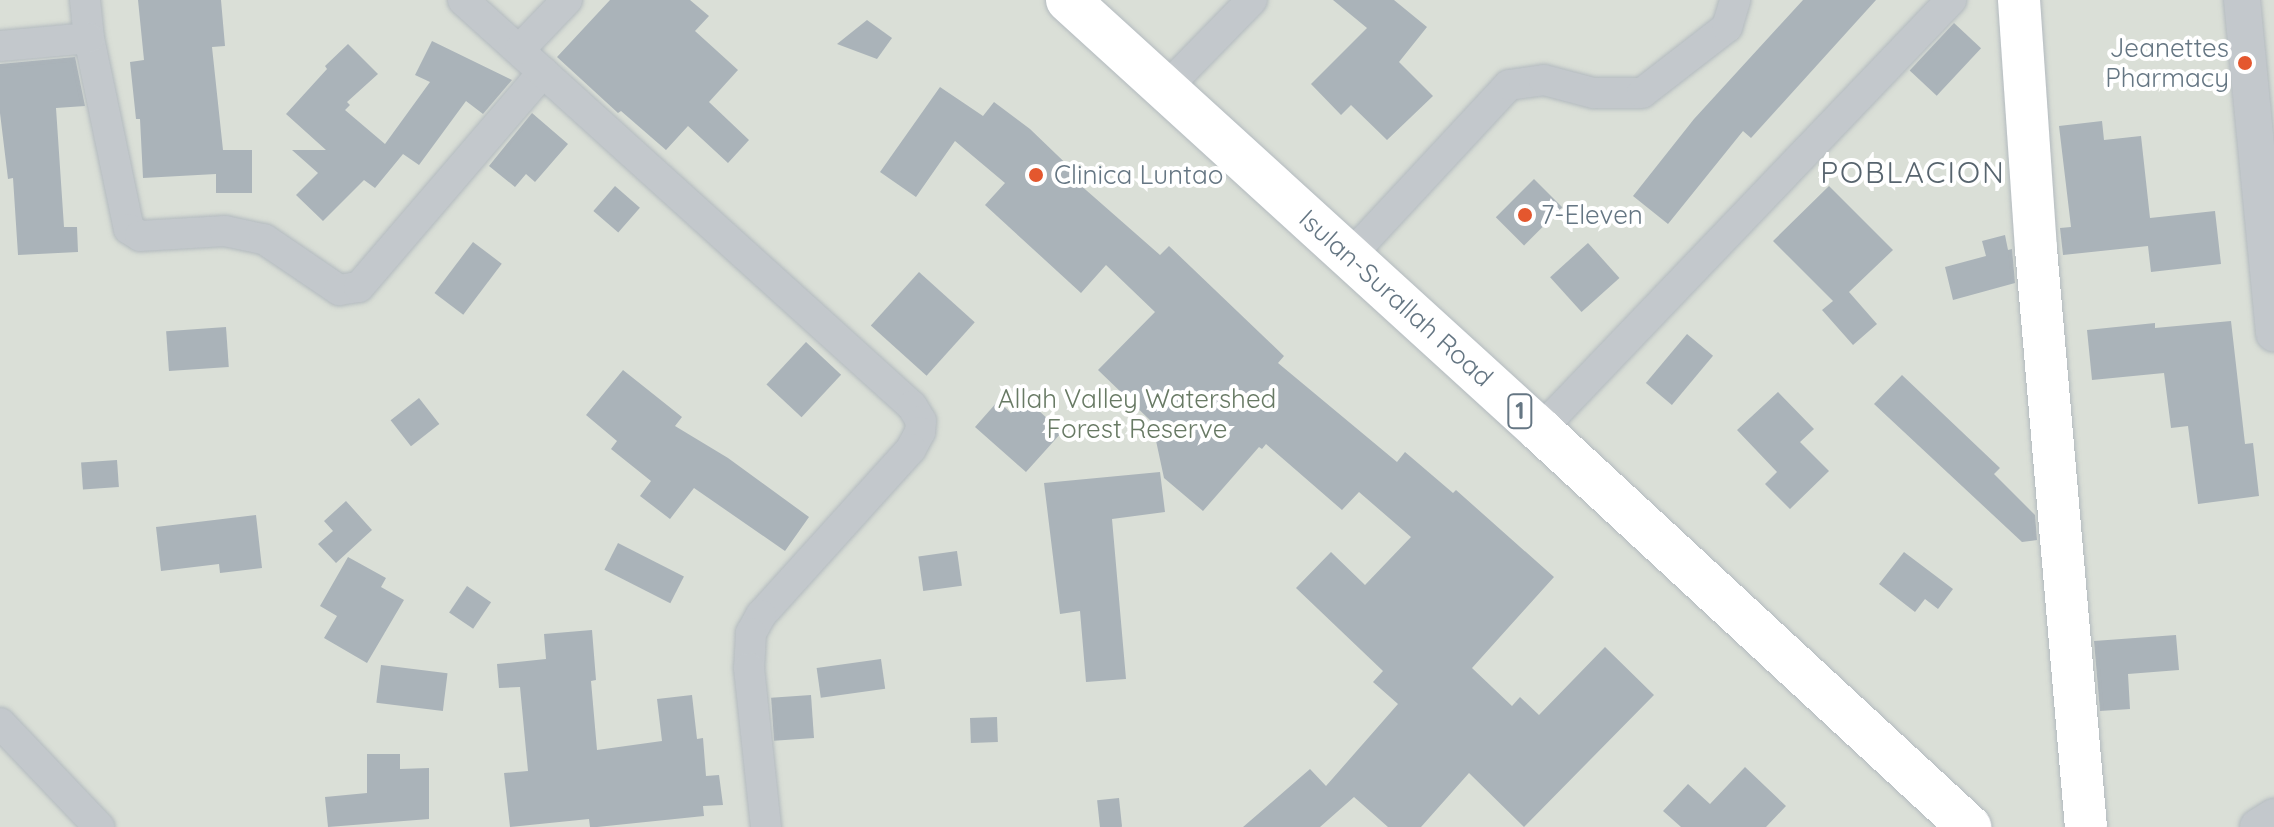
<!DOCTYPE html>
<html>
<head>
<meta charset="utf-8">
<style>
  body { margin:0 }
  #map { position:relative; width:2274px; height:827px; overflow:hidden; background:#fafaf8; font-family:Quicksand,sans-serif }
  div>[style] { position:absolute }
  .green>* { inset:0; background:#dadfd7; transform-origin:0 0 }
  .building>* { inset:0; background:#aab3b9; transform-origin:0 0 }
  .roads { filter:drop-shadow(0 0 2px #b3babf) drop-shadow(0 0 2px #b3babf) }
  .minor>* { height:30px; margin:-15px; padding:0 15px; transform-origin:15px; border-radius:15px; background:#c3c8cc }
  .tertiary>* { height:36px; margin:-18px; padding:0 18px; transform-origin:18px; border-radius:18px; background:#c3c8cc }
  .secondary>* { height:42px; margin:-21px; padding:0 21px; transform-origin:21px; border-radius:21px; background:#fff }
  .trunk>* { height:44px; margin:-22px; padding:0 22px; transform-origin:22px; border-radius:22px; background:#fff }
  .dots>* { width:22px; height:22px; translate:-50% -50%; box-sizing:border-box; border:4px solid #fff; border-radius:50% }
  span { translate:-50% -50%; white-space:nowrap; text-align:center; line-height:1.15; -webkit-text-stroke:8px #fff; paint-order:stroke }
  .shield-label span { padding:2px 6px; background:#fff; border:2px solid; border-radius:6px; -webkit-text-stroke-width:0 }
  .shield-label { font-size:24px; color:#657683; font-weight:700 }
  .poi-label { font-size:26px; color:#657683 }
  .right { translate:-100% -50%; text-align:right }
  .left { translate:0 -50%; text-align:left }
  .street-label { font-size:26px; color:#657683 }
  .park-label { font-size:26px; color:#687a64 }
  .quarter-label { font-size:30px; color:#57646e; letter-spacing:2px }
</style>
</head>
<body>
<div id="map">
  <div class="green">
    <div style="left:0;top:0;width:2274px;height:827px"></div>
  </div>
  <div class="building">
    <div style="clip-path:polygon(138px 0,221px 0,225px 46px,212px 47px,223px 150px,252px 150px,252px 193px,216px 193px,216px 174px,143px 178px,140px 119px,136px 119px,130px 62px,144px 60px)"></div>
    <div style="clip-path:polygon(610px 0,690px 0,709px 16px,695px 31px,738px 70px,709px 102px,749px 140px,728px 163px,688px 126px,666px 150px,621px 111px,618px 113px,557px 57px)"></div>
    <div style="clip-path:polygon(1333px 0,1394px 0,1427px 27px,1399px 62px,1433px 96px,1387px 140px,1351px 105px,1341px 115px,1311px 84px,1367px 28px)"></div>
    <div style="clip-path:polygon(1803px 0,1876px 0,1751px 138px,1743px 131px,1668px 224px,1633px 196px,1694px 119px)"></div>
    <div style="clip-path:polygon(867px 20px,892px 38px,877px 59px,837px 44px)"></div>
    <div style="left:1954px;top:23px;width:37px;height:65px;rotate:43deg"></div>
    <div style="clip-path:polygon(432px 41px,512px 80px,483px 114px,466px 101px,419px 165px,403px 154px,375px 188px,364px 180px,323px 221px,296px 195px,318px 173px,292px 150px,326px 150px,286px 114px,327px 69px,325px 66px,348px 44px,378px 74px,347px 102px,350px 105px,345px 110px,385px 144px,430px 82px,415px 75px)"></div>
    <div style="clip-path:polygon(75px 57px,85px 106px,56px 108px,64px 227px,77px 227px,78px 252px,18px 255px,13px 178px,8px 179px,0 113px,0 64px)"></div>
    <div style="clip-path:polygon(940px 87px,983px 116px,994px 102px,1030px 129px,1082px 179px,1078px 183px,1160px 255px,1169px 246px,1284px 356px,1278px 363px,1397px 462px,1405px 452px,1453px 493px,1456px 490px,1554px 577px,1472px 668px,1512px 706px,1520px 697px,1539px 715px,1605px 647px,1654px 695px,1524px 827px,1469px 773px,1421px 827px,1388px 827px,1354px 797px,1320px 827px,1243px 827px,1310px 769px,1326px 786px,1398px 704px,1373px 682px,1383px 671px,1296px 588px,1331px 552px,1365px 585px,1411px 537px,1359px 492px,1342px 510px,1266px 444px,1262px 449px,1259px 447px,1203px 511px,1164px 478px,1152px 422px,1098px 370px,1155px 312px,1106px 265px,1081px 293px,985px 205px,1005px 183px,955px 141px,916px 197px,880px 172px)"></div>
    <div style="clip-path:polygon(532px 113px,568px 144px,535px 182px,526px 174px,515px 187px,489px 166px)"></div>
    <div style="clip-path:polygon(2102px 121px,2104px 140px,2141px 136px,2150px 218px,2215px 211px,2221px 264px,2151px 272px,2148px 246px,2063px 255px,2060px 228px,2071px 227px,2059px 126px)"></div>
    <div style="left:1534px;top:179px;width:40px;height:54px;rotate:45deg"></div>
    <div style="left:615px;top:186px;width:33px;height:33px;rotate:41deg"></div>
    <div style="clip-path:polygon(1829px 186px,1893px 250px,1849px 292px,1877px 324px,1853px 345px,1822px 310px,1833px 301px,1773px 241px)"></div>
    <div style="clip-path:polygon(2005px 235px,2008px 250px,2012px 249px,2015px 283px,1953px 300px,1945px 267px,1986px 256px,1982px 241px)"></div>
    <div style="left:473px;top:242px;width:36px;height:64px;rotate:37deg"></div>
    <div style="left:1588px;top:243px;width:47px;height:51px;rotate:48deg"></div>
    <div style="left:919px;top:272px;width:75px;height:72px;rotate:42deg"></div>
    <div style="clip-path:polygon(2231px 321px,2245px 444px,2253px 443px,2259px 496px,2198px 504px,2188px 426px,2171px 428px,2164px 373px,2092px 380px,2087px 330px,2155px 323px,2155px 328px)"></div>
    <div style="left:226px;top:327px;width:40px;height:60px;rotate:86deg"></div>
    <div style="left:1687px;top:334px;width:34px;height:64px;rotate:40deg"></div>
    <div style="left:806px;top:342px;width:48px;height:58px;rotate:43deg"></div>
    <div style="clip-path:polygon(623px 370px,682px 417px,675px 426px,728px 458px,809px 517px,785px 551px,694px 488px,670px 519px,640px 496px,651px 481px,611px 449px,617px 441px,586px 415px)"></div>
    <div style="clip-path:polygon(1902px 375px,2000px 468px,1994px 474px,2035px 515px,2037px 540px,2022px 542px,1874px 404px)"></div>
    <div style="clip-path:polygon(1778px 392px,1814px 429px,1800px 442px,1829px 471px,1790px 509px,1765px 484px,1777px 472px,1737px 430px)"></div>
    <div style="left:419px;top:398px;width:33px;height:36px;rotate:52deg"></div>
    <div style="clip-path:polygon(1025px 398px,1062px 432px,1026px 472px,975px 427px,998px 401px,1011px 413px)"></div>
    <div style="left:117px;top:460px;width:27px;height:36px;rotate:86deg"></div>
    <div style="clip-path:polygon(1160px 472px,1165px 512px,1112px 519px,1126px 679px,1086px 682px,1080px 611px,1060px 614px,1044px 483px)"></div>
    <div style="clip-path:polygon(346px 501px,372px 530px,336px 563px,318px 544px,333px 531px,324px 521px)"></div>
    <div style="clip-path:polygon(256px 515px,262px 568px,220px 573px,219px 564px,161px 571px,156px 527px)"></div>
    <div style="left:618px;top:543px;width:74px;height:30px;rotate:27deg"></div>
    <div style="left:957px;top:551px;width:35px;height:39px;rotate:82deg"></div>
    <div style="clip-path:polygon(1904px 552px,1953px 589px,1938px 609px,1925px 599px,1915px 612px,1879px 584px)"></div>
    <div style="clip-path:polygon(348px 557px,386px 578px,381px 587px,404px 600px,367px 663px,324px 638px,337px 616px,320px 606px)"></div>
    <div style="left:467px;top:586px;width:29px;height:32px;rotate:34deg"></div>
    <div style="clip-path:polygon(592px 630px,596px 680px,591px 681px,597px 750px,662px 741px,657px 699px,692px 695px,697px 739px,703px 738px,706px 776px,719px 775px,723px 805px,703px 806px,704px 816px,597px 827px,590px 827px,589px 819px,510px 827px,504px 773px,528px 771px,520px 687px,499px 688px,497px 664px,546px 659px,544px 634px)"></div>
    <div style="clip-path:polygon(2176px 635px,2179px 670px,2128px 674px,2130px 709px,2100px 711px,2094px 641px)"></div>
    <div style="left:881px;top:659px;width:30px;height:65px;rotate:82deg"></div>
    <div style="left:381px;top:665px;width:67px;height:38px;rotate:7deg"></div>
    <div style="left:811px;top:695px;width:43px;height:40px;rotate:86deg"></div>
    <div style="left:997px;top:717px;width:25px;height:27px;rotate:88deg"></div>
    <div style="clip-path:polygon(367px 754px,400px 754px,400px 769px,429px 768px,429px 819px,328px 827px,325px 797px,367px 793px)"></div>
    <div style="clip-path:polygon(1745px 767px,1786px 806px,1766px 827px,1681px 827px,1663px 811px,1688px 784px,1710px 804px)"></div>
    <div style="left:1119px;top:798px;width:29px;height:22px;rotate:84deg"></div>
  </div>
  <div class="roads">
    <div class="minor">
      <div style="left:85px;top:0;width:38px;rotate:84deg"></div>
      <div style="left:89px;top:38px;width:195px;rotate:78.2deg"></div>
      <div style="left:129px;top:229px;width:13px;rotate:32deg"></div>
      <div style="left:140px;top:236px;width:85px;rotate:-3.4deg"></div>
      <div style="left:225px;top:231px;width:40px;rotate:12deg"></div>
      <div style="left:264px;top:239px;width:91px;rotate:34.2deg"></div>
      <div style="left:339px;top:290px;width:20px;rotate:-9deg"></div>
      <div style="left:359px;top:287px;width:283px;rotate:-49.4deg"></div>
      <div style="left:463px;top:0;width:605px;rotate:42.12deg"></div>
      <div style="left:912px;top:406px;width:17px;rotate:59deg"></div>
      <div style="left:921px;top:421px;width:11px;rotate:95deg"></div>
      <div style="left:920px;top:432px;width:19px;rotate:118deg"></div>
      <div style="left:911px;top:449px;width:224px;rotate:132.1deg"></div>
      <div style="left:761px;top:615px;width:21px;rotate:119deg"></div>
      <div style="left:751px;top:633px;width:35px;rotate:93deg"></div>
      <div style="left:749px;top:668px;width:160px;rotate:83.9deg"></div>
      <div style="left:0;top:46px;width:89px;rotate:-5.1deg"></div>
      <div style="left:520px;top:49px;width:68px;rotate:-46.2deg"></div>
      <div style="left:1166px;top:88px;width:123px;rotate:-45.7deg"></div>
      <div style="left:1350px;top:256px;width:233px;rotate:-47.1deg"></div>
      <div style="left:1509px;top:85px;width:35px;rotate:-8deg"></div>
      <div style="left:1544px;top:80px;width:51px;rotate:14.9deg"></div>
      <div style="left:1593px;top:93px;width:49px"></div>
      <div style="left:1642px;top:93px;width:108px;rotate:-37.8deg"></div>
      <div style="left:1727px;top:27px;width:28px;rotate:-73deg"></div>
      <div style="left:1540px;top:430px;width:595px;rotate:-46.29deg"></div>
      <div style="left:0;top:723px;width:144px;rotate:46.4deg"></div>
    </div>
    <div class="tertiary">
      <div style="left:2242px;top:0;width:335px;rotate:84.5deg"></div>
      <div style="left:2258px;top:827px;width:19px;rotate:-32deg"></div>
    </div>
    <div class="secondary">
      <div style="left:2019px;top:0;width:250px;rotate:86.1deg"></div>
      <div style="left:2036px;top:249px;width:580px;rotate:85.06deg"></div>
    </div>
    <div class="trunk">
      <div style="left:1068px;top:0;width:639px;rotate:42.33deg"></div>
      <div style="left:1540px;top:430px;width:585px;rotate:42.78deg"></div>
    </div>
  </div>
  <div class="dots">
    <div style="left:2245px;top:63px;background:#e4572e"></div>
    <div style="left:1036px;top:175px;background:#e4572e"></div>
    <div style="left:1525px;top:215px;background:#e4572e"></div>
  </div>
  <div class="shield-label">
    <span style="left:1520px;top:411px">1</span>
  </div>
  <div class="poi-label">
    <span class="right" style="left:2229px;top:63px">Jeanettes<br>Pharmacy</span>
    <span class="left" style="left:1054px;top:175px">Clinica Luntao</span>
    <span class="left" style="left:1541px;top:215px">7-Eleven</span>
  </div>
  <div class="street-label">
    <span style="left:1396px;top:298px;rotate:42deg">Isulan-Surallah Road</span>
  </div>
  <div class="park-label">
    <span style="left:1137px;top:414px">Allah Valley Watershed<br>Forest Reserve</span>
  </div>
  <div class="quarter-label">
    <span style="left:1913px;top:172px">POBLACION</span>
  </div>
</div>
</body>
</html>
